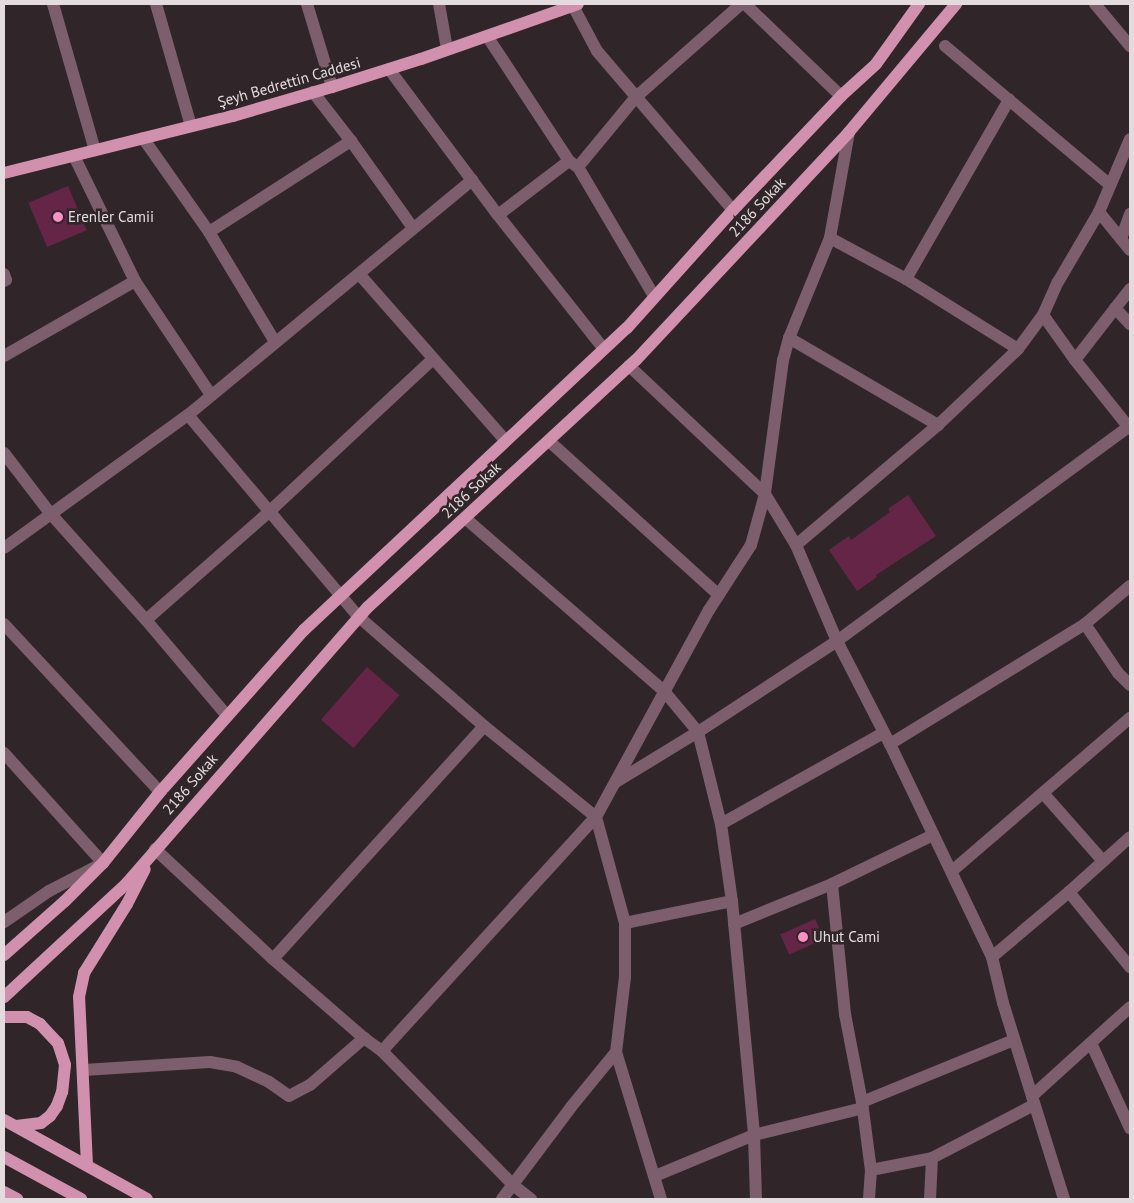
<!DOCTYPE html>
<html>
<head>
<meta charset="utf-8">
<style>
  body { margin:0 }
  #map { position:relative; width:1134px; height:1203px; overflow:hidden; background:#30262a; font-family:"PT Sans",sans-serif }
  div>[style] { position:absolute }
  .building>* { inset:0; background:#652546; transform-origin:0 0 }
  .minor>* { height:12px; margin:-6px; padding:0 6px; transform-origin:6px; border-radius:6px; background:#7d5e6c }
  .major>* { height:12px; margin:-6px; padding:0 6px; transform-origin:6px; border-radius:6px; background:#d191ae }
  .dots>* { width:14px; height:14px; translate:-50% -50%; box-sizing:border-box; border:2px solid #30262a; border-radius:50% }
  span { translate:-50% -50%; white-space:nowrap; text-align:center; line-height:1.15; -webkit-text-stroke:5px #30262a; paint-order:stroke }
  .street-label { font-size:15px; color:#e3dbde }
  .poi-label { font-size:15px; color:#e3dbde }
  .left { translate:0 -50%; text-align:left }
  .frame { position:absolute; inset:0; border:5px solid #e3dbde; pointer-events:none }
</style>
</head>
<body>
<div id="map">
  <div class="building">
    <div style="left:68px;top:186px;width:48px;height:43px;rotate:67deg"></div>
    <div style="clip-path:polygon(908px 495px,936px 536px,876px 575px,877px 577px,857px 591px,829px 550px,849px 536px,851px 540px,890px 512px,888px 509px)"></div>
    <div style="left:367px;top:667px;width:43px;height:70px;rotate:41deg"></div>
    <div style="left:815px;top:919px;width:22px;height:38px;rotate:66deg"></div>
  </div>
  <div class="minor">
    <div style="left:53px;top:4px;width:152px;rotate:74deg"></div>
    <div style="left:156px;top:4px;width:127px;rotate:74deg"></div>
    <div style="left:307px;top:4px;width:87px;rotate:73.2deg"></div>
    <div style="left:439px;top:4px;width:46px;rotate:79.9deg"></div>
    <div style="left:745px;top:4px;width:133px;rotate:43.8deg"></div>
    <div style="left:1095px;top:4px;width:55px;rotate:50.2deg"></div>
    <div style="left:573px;top:6px;width:51px;rotate:61.9deg"></div>
    <div style="left:597px;top:51px;width:209px;rotate:49.5deg"></div>
    <div style="left:487px;top:36px;width:149px;rotate:56.7deg"></div>
    <div style="left:569px;top:161px;width:11px;rotate:34deg"></div>
    <div style="left:578px;top:167px;width:150px;rotate:59.5deg"></div>
    <div style="left:945px;top:46px;width:216px;rotate:40.1deg"></div>
    <div style="left:389px;top:69px;width:182px;rotate:53.3deg"></div>
    <div style="left:498px;top:215px;width:169px;rotate:51.7deg"></div>
    <div style="left:313px;top:92px;width:62px;rotate:52.2deg"></div>
    <div style="left:351px;top:141px;width:107px;rotate:54.5deg"></div>
    <div style="left:849px;top:132px;width:108px;rotate:100.2deg"></div>
    <div style="left:830px;top:238px;width:108px;rotate:112.3deg"></div>
    <div style="left:789px;top:338px;width:23px;rotate:105deg"></div>
    <div style="left:783px;top:360px;width:135px;rotate:97.7deg"></div>
    <div style="left:765px;top:494px;width:60px;rotate:58.7deg"></div>
    <div style="left:796px;top:545px;width:104px;rotate:66.9deg"></div>
    <div style="left:837px;top:641px;width:116px;rotate:62.8deg"></div>
    <div style="left:890px;top:744px;width:236px;rotate:64.4deg"></div>
    <div style="left:992px;top:957px;width:47px;rotate:76.6deg"></div>
    <div style="left:1003px;top:1003px;width:205px;rotate:72.7deg"></div>
    <div style="left:143px;top:138px;width:115px;rotate:54.9deg"></div>
    <div style="left:209px;top:232px;width:128px;rotate:59deg"></div>
    <div style="left:74px;top:156px;width:139px;rotate:64deg"></div>
    <div style="left:135px;top:281px;width:137px;rotate:56.3deg"></div>
    <div style="left:578px;top:167px;width:91px;rotate:-50.4deg"></div>
    <div style="left:636px;top:97px;width:140px;rotate:-41.5deg"></div>
    <div style="left:1099px;top:212px;width:49px;rotate:50.8deg"></div>
    <div style="left:498px;top:215px;width:89px;rotate:-37.3deg"></div>
    <div style="left:209px;top:232px;width:169px;rotate:-32.7deg"></div>
    <div style="left:830px;top:238px;width:86px;rotate:28.3deg"></div>
    <div style="left:906px;top:279px;width:132px;rotate:32deg"></div>
    <div style="left:1121px;top:239px;width:27px;rotate:-70deg"></div>
    <div style="left:4px;top:274px;width:6px;rotate:72deg"></div>
    <div style="left:6px;top:280px;width:2px;rotate:153deg"></div>
    <div style="left:360px;top:275px;width:220px;rotate:48.7deg"></div>
    <div style="left:906px;top:279px;width:207px;rotate:-60.1deg"></div>
    <div style="left:1115px;top:308px;width:22px;rotate:47deg"></div>
    <div style="left:1043px;top:315px;width:55px;rotate:54.6deg"></div>
    <div style="left:1075px;top:360px;width:88px;rotate:51.4deg"></div>
    <div style="left:789px;top:338px;width:173px;rotate:30.3deg"></div>
    <div style="left:4px;top:356px;width:151px;rotate:-29.8deg"></div>
    <div style="left:1075px;top:360px;width:90px;rotate:-52.2deg"></div>
    <div style="left:188px;top:415px;width:265px;rotate:49.8deg"></div>
    <div style="left:359px;top:617px;width:166px;rotate:41.1deg"></div>
    <div style="left:484px;top:726px;width:144px;rotate:39.1deg"></div>
    <div style="left:596px;top:817px;width:110px;rotate:74.7deg"></div>
    <div style="left:625px;top:923px;width:54px;rotate:90deg"></div>
    <div style="left:625px;top:977px;width:76px;rotate:96.8deg"></div>
    <div style="left:616px;top:1052px;width:154px;rotate:73deg"></div>
    <div style="left:549px;top:441px;width:229px;rotate:42.2deg"></div>
    <div style="left:4px;top:453px;width:76px;rotate:52.5deg"></div>
    <div style="left:50px;top:513px;width:144px;rotate:48.1deg"></div>
    <div style="left:146px;top:620px;width:126px;rotate:49.8deg"></div>
    <div style="left:465px;top:518px;width:264px;rotate:41deg"></div>
    <div style="left:664px;top:691px;width:53px;rotate:50.3deg"></div>
    <div style="left:698px;top:732px;width:95px;rotate:76deg"></div>
    <div style="left:721px;top:824px;width:78px;rotate:81.9deg"></div>
    <div style="left:732px;top:901px;width:235px;rotate:84.6deg"></div>
    <div style="left:754px;top:1135px;width:64px;rotate:88.2deg"></div>
    <div style="left:796px;top:545px;width:186px;rotate:-40.2deg"></div>
    <div style="left:938px;top:425px;width:110px;rotate:-43.5deg"></div>
    <div style="left:1018px;top:349px;width:42px;rotate:-53.7deg"></div>
    <div style="left:1043px;top:315px;width:36px;rotate:-66deg"></div>
    <div style="left:1058px;top:282px;width:81px;rotate:-59.6deg"></div>
    <div style="left:1099px;top:212px;width:79px;rotate:-67deg"></div>
    <div style="left:4px;top:548px;width:227px;rotate:-35.9deg"></div>
    <div style="left:188px;top:415px;width:369px;rotate:-39.6deg"></div>
    <div style="left:146px;top:620px;width:165px;rotate:-41.3deg"></div>
    <div style="left:270px;top:511px;width:223px;rotate:-43deg"></div>
    <div style="left:4px;top:624px;width:229px;rotate:47.1deg"></div>
    <div style="left:1085px;top:624px;width:59px;rotate:56deg"></div>
    <div style="left:1118px;top:673px;width:17px;rotate:45deg"></div>
    <div style="left:890px;top:744px;width:229px;rotate:-31.6deg"></div>
    <div style="left:1085px;top:624px;width:59px;rotate:-40.2deg"></div>
    <div style="left:4px;top:753px;width:148px;rotate:48deg"></div>
    <div style="left:103px;top:863px;width:61px;rotate:152.6deg"></div>
    <div style="left:49px;top:891px;width:55px;rotate:145.4deg"></div>
    <div style="left:616px;top:782px;width:96px;rotate:-31.4deg"></div>
    <div style="left:698px;top:732px;width:166px;rotate:-33.2deg"></div>
    <div style="left:837px;top:641px;width:363px;rotate:-36.3deg"></div>
    <div style="left:1043px;top:793px;width:91px;rotate:48.6deg"></div>
    <div style="left:721px;top:824px;width:186px;rotate:-29.3deg"></div>
    <div style="left:155px;top:849px;width:161px;rotate:43deg"></div>
    <div style="left:273px;top:959px;width:121px;rotate:41deg"></div>
    <div style="left:364px;top:1038px;width:22px;rotate:36deg"></div>
    <div style="left:382px;top:1051px;width:187px;rotate:45.6deg"></div>
    <div style="left:513px;top:1185px;width:23px;rotate:38deg"></div>
    <div style="left:952px;top:871px;width:235px;rotate:-40.7deg"></div>
    <div style="left:832px;top:884px;width:131px;rotate:84.3deg"></div>
    <div style="left:845px;top:1014px;width:90px;rotate:79.1deg"></div>
    <div style="left:862px;top:1102px;width:69px;rotate:82.5deg"></div>
    <div style="left:871px;top:1170px;width:29px;rotate:94deg"></div>
    <div style="left:1069px;top:892px;width:97px;rotate:50.9deg"></div>
    <div style="left:625px;top:923px;width:109px;rotate:-11.6deg"></div>
    <div style="left:734px;top:924px;width:106px;rotate:-22.2deg"></div>
    <div style="left:832px;top:884px;width:112px;rotate:-25.9deg"></div>
    <div style="left:992px;top:957px;width:101px;rotate:-40.2deg"></div>
    <div style="left:1069px;top:892px;width:82px;rotate:-42deg"></div>
    <div style="left:273px;top:959px;width:314px;rotate:-47.8deg"></div>
    <div style="left:1091px;top:1043px;width:94px;rotate:65.4deg"></div>
    <div style="left:382px;top:1051px;width:317px;rotate:-47.6deg"></div>
    <div style="left:596px;top:817px;width:236px;rotate:-61.4deg"></div>
    <div style="left:709px;top:610px;width:77px;rotate:-57.1deg"></div>
    <div style="left:751px;top:545px;width:53px;rotate:-74.6deg"></div>
    <div style="left:765px;top:494px;width:187px;rotate:-136.7deg"></div>
    <div style="left:84px;top:1070px;width:126px;rotate:-3.6deg"></div>
    <div style="left:210px;top:1062px;width:27px;rotate:10deg"></div>
    <div style="left:237px;top:1067px;width:35px;rotate:25deg"></div>
    <div style="left:269px;top:1082px;width:24px;rotate:35deg"></div>
    <div style="left:289px;top:1096px;width:24px;rotate:-28deg"></div>
    <div style="left:310px;top:1085px;width:72px;rotate:-41deg"></div>
    <div style="left:1032px;top:1096px;width:132px;rotate:-42.2deg"></div>
    <div style="left:862px;top:1102px;width:164px;rotate:-22.2deg"></div>
    <div style="left:871px;top:1170px;width:62px;rotate:-11.1deg"></div>
    <div style="left:932px;top:1158px;width:115px;rotate:-27.5deg"></div>
    <div style="left:655px;top:1176px;width:107px;rotate:-22.5deg"></div>
    <div style="left:754px;top:1135px;width:112px;rotate:-13.9deg"></div>
    <div style="left:502px;top:1199px;width:115px;rotate:-53.1deg"></div>
    <div style="left:571px;top:1107px;width:71px;rotate:-50.7deg"></div>
    <div style="left:930px;top:1199px;width:41px;rotate:-87.2deg"></div>
  </div>
  <div class="major">
    <div style="left:4px;top:173px;width:236px;rotate:-14deg"></div>
    <div style="left:233px;top:116px;width:103px;rotate:-16.3deg"></div>
    <div style="left:332px;top:87px;width:93px;rotate:-17.5deg"></div>
    <div style="left:421px;top:59px;width:166px;rotate:-19.3deg"></div>
    <div style="left:4px;top:955px;width:81px;rotate:-41.5deg"></div>
    <div style="left:65px;top:901px;width:54px;rotate:-45deg"></div>
    <div style="left:103px;top:863px;width:91px;rotate:-51.2deg"></div>
    <div style="left:160px;top:792px;width:217px;rotate:-48.4deg"></div>
    <div style="left:304px;top:630px;width:442px;rotate:-43.1deg"></div>
    <div style="left:627px;top:328px;width:159px;rotate:-48.1deg"></div>
    <div style="left:733px;top:210px;width:157px;rotate:-46.5deg"></div>
    <div style="left:841px;top:96px;width:47px;rotate:-42.4deg"></div>
    <div style="left:876px;top:64px;width:74px;rotate:-54.4deg"></div>
    <div style="left:4px;top:997px;width:168px;rotate:-42.8deg"></div>
    <div style="left:127px;top:883px;width:366px;rotate:-48.9deg"></div>
    <div style="left:368px;top:607px;width:364px;rotate:-42.7deg"></div>
    <div style="left:636px;top:360px;width:312px;rotate:-46.9deg"></div>
    <div style="left:849px;top:132px;width:167px;rotate:-50.1deg"></div>
    <div style="left:4px;top:1017px;width:23px"></div>
    <div style="left:27px;top:1017px;width:15px;rotate:28deg"></div>
    <div style="left:40px;top:1024px;width:26px;rotate:47deg"></div>
    <div style="left:58px;top:1043px;width:23px;rotate:72deg"></div>
    <div style="left:65px;top:1065px;width:27px;rotate:96deg"></div>
    <div style="left:62px;top:1092px;width:15px;rotate:110deg"></div>
    <div style="left:57px;top:1106px;width:12px;rotate:125deg"></div>
    <div style="left:50px;top:1116px;width:11px;rotate:142deg"></div>
    <div style="left:41px;top:1123px;width:25px;rotate:173deg"></div>
    <div style="left:4px;top:1120px;width:163px;rotate:28.9deg"></div>
    <div style="left:4px;top:1157px;width:88px;rotate:28.6deg"></div>
    <div style="left:87px;top:1165px;width:168px;rotate:-92.7deg"></div>
    <div style="left:79px;top:997px;width:25px;rotate:-78deg"></div>
    <div style="left:84px;top:973px;width:81px;rotate:-58.1deg"></div>
    <div style="left:127px;top:904px;width:39px;rotate:-63deg"></div>
    <div style="left:4px;top:1192px;width:15px;rotate:28deg"></div>
  </div>
  <div class="dots">
    <div style="left:58px;top:217px;background:#fc8fc3"></div>
    <div style="left:803px;top:937px;background:#fc8fc3"></div>
  </div>
  <div class="street-label">
    <span style="left:289px;top:82px;rotate:-16deg">Şeyh Bedrettin Caddesi</span>
    <span style="left:757px;top:207px;rotate:-47deg">2186 Sokak</span>
    <span style="left:471px;top:490px;rotate:-43deg">2186 Sokak</span>
    <span style="left:190px;top:784px;rotate:-49deg">2186 Sokak</span>
  </div>
  <div class="poi-label">
    <span class="left" style="left:68px;top:217px">Erenler Camii</span>
    <span class="left" style="left:813px;top:937px">Uhut Cami</span>
  </div>
  <div class="frame"></div>
</div>
</body>
</html>
